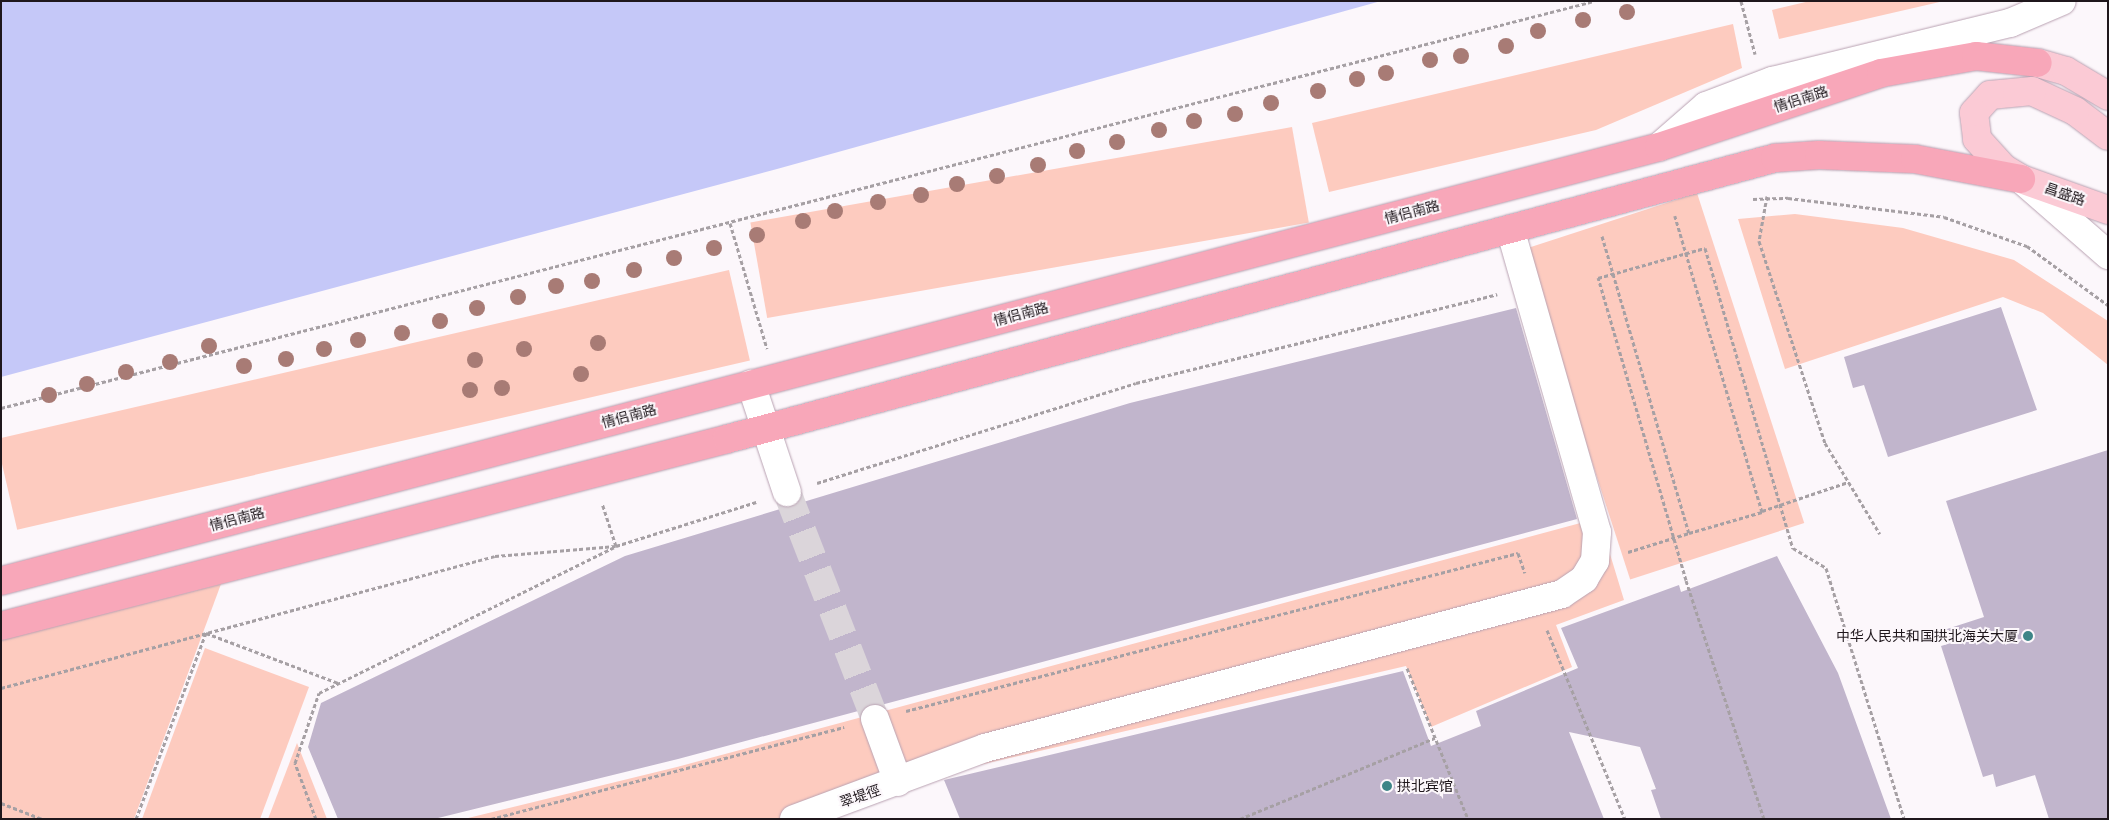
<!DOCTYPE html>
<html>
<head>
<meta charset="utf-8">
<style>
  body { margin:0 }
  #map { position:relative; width:2109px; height:820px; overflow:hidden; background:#fcf7fb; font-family:Arial,"Noto Sans SC",sans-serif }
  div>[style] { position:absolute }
  .green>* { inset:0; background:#fdcbbf; transform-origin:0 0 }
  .water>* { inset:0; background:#c5c8f8 }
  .building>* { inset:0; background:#c1b5cc }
  .minor-tunnel>* { height:28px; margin-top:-14px; transform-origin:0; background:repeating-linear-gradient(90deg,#dbd5da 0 28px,transparent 0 42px) }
  .path>* { height:3px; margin-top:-1.5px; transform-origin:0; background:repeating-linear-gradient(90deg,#a6a0a4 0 4px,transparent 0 6.5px) }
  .roads { filter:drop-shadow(0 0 1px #b9a2b2) drop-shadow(0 0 1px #b9a2b2) }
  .minor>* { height:28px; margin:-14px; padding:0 14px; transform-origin:14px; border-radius:14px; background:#fff }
  .major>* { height:28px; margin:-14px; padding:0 14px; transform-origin:14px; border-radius:14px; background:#fbcad5 }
  .highway>* { height:28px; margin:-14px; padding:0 14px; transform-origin:14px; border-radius:14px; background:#f8a7b9 }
  .trees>* { width:16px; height:16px; margin:-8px; border-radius:50%; background:#a87b75 }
  .dots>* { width:14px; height:14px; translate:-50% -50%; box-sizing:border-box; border:2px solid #fcf7fb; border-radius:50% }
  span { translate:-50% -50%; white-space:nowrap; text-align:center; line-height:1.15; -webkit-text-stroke:4px #fcf7fb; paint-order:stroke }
  .street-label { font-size:14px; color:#1f171c }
  .poi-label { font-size:14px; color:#1f171c }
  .right { translate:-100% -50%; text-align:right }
  .left { translate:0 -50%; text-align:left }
  .frame { position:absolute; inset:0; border:2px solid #1f171c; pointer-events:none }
</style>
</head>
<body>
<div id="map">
  <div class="green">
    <div style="clip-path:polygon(1810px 1px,1944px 1px,1779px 39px,1772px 10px)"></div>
    <div style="clip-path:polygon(1733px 24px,1742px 68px,1596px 130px,1329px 192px,1312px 123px)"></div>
    <div style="left:1292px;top:127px;width:97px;height:550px;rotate:80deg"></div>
    <div style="left:1697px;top:193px;width:347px;height:183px;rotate:72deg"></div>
    <div style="clip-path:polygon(1795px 214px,1903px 228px,2014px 260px,2108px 321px,2108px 365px,2043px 313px,2003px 297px,1785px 369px,1738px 219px)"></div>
    <div style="left:729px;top:270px;width:93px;height:752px;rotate:77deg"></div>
    <div style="clip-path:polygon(1599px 518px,1624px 600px,1556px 625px,1572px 667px,1431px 727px,1406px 666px,941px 774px,807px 819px,464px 819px,677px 767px)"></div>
    <div style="clip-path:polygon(221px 584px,134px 819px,1px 819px,1px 640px)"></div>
    <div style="clip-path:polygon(205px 648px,309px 687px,260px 819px,142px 819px)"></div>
    <div style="clip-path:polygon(297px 743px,327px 819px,268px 819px)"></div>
  </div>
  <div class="water">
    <div style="clip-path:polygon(1px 1px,1381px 1px,777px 169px,1px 377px)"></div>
  </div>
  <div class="building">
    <div style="clip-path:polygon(2001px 307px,2037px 410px,1888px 457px,1864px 385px,1853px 388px,1844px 357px)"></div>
    <div style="clip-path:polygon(1516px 308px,1577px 519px,881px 705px,870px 704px,862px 710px,678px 759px,434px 819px,338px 819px,308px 747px,321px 703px,625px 556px,1130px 403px)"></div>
    <div style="clip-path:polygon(2108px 450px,2108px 819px,2049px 819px,2035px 775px,1996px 787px,1993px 774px,1983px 777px,1941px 646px,1951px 643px,1947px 629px,1984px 617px,1946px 501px)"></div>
    <div style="clip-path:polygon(1777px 556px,1838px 673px,1891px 819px,1661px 819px,1651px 790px,1656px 789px,1640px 747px,1569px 732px,1604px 819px,960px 819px,944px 780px,1403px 671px,1431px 746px,1481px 726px,1476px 711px,1578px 668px,1561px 628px,1679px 585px,1681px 592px)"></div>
  </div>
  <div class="minor-tunnel">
    <div style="left:787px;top:492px;width:243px;rotate:68.8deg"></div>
  </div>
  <div class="path">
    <div style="left:1741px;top:1px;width:55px;rotate:75.2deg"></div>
    <div style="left:1767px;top:196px;width:46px;rotate:100.1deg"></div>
    <div style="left:1759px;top:241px;width:213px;rotate:71.9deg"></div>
    <div style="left:1825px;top:443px;width:106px;rotate:58.9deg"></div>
    <div style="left:1753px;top:199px;width:35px;rotate:-2deg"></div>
    <div style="left:1788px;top:198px;width:157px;rotate:6.9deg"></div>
    <div style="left:1944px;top:217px;width:88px;rotate:19.3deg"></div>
    <div style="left:2027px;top:246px;width:100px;rotate:36.1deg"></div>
    <div style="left:730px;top:223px;width:131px;rotate:73.6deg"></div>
    <div style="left:1602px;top:236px;width:309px;rotate:73.7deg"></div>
    <div style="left:1689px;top:533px;width:76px;rotate:-16deg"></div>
    <div style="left:1762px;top:512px;width:309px;rotate:-106.4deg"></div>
    <div style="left:1px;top:408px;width:1644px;rotate:-14.33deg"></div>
    <div style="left:817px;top:483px;width:334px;rotate:-17.4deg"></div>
    <div style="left:1136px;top:383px;width:372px;rotate:-13.8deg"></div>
    <div style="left:1762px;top:511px;width:91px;rotate:-18.6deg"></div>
    <div style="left:1628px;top:552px;width:64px;rotate:-17.3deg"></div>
    <div style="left:1547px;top:630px;width:204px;rotate:67.6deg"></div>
    <div style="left:1407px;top:668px;width:163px;rotate:68deg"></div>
    <div style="left:1px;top:688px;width:511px;rotate:-14.96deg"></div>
    <div style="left:495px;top:556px;width:121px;rotate:-4.7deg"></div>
    <div style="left:616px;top:546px;width:45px;rotate:-108deg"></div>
    <div style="left:906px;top:711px;width:632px;rotate:-14.48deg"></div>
    <div style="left:1518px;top:553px;width:21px;rotate:71deg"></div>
    <div style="left:1px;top:803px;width:44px;rotate:21.3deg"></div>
    <div style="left:136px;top:819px;width:199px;rotate:-69.4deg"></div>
    <div style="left:206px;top:633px;width:141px;rotate:20.7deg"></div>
    <div style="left:316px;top:819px;width:60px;rotate:-110.6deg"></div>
    <div style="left:295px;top:763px;width:74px;rotate:-71.1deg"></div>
    <div style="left:319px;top:693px;width:331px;rotate:-26.3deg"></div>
    <div style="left:616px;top:546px;width:147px;rotate:-17.4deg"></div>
    <div style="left:491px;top:819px;width:365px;rotate:-14.6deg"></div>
    <div style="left:1240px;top:819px;width:211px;rotate:-22.6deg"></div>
    <div style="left:1764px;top:819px;width:251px;rotate:-108.1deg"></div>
    <div style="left:1686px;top:580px;width:315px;rotate:-106.2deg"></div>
    <div style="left:1598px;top:278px;width:111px;rotate:-15.7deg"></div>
    <div style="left:1705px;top:248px;width:313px;rotate:73.7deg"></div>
    <div style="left:1793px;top:548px;width:39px;rotate:31deg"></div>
    <div style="left:1826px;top:568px;width:263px;rotate:72.7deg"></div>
  </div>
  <div class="roads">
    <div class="minor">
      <div style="left:1659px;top:147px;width:62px;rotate:-41.1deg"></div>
      <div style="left:1706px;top:106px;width:71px;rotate:-20.7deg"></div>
      <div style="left:1772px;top:81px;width:245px;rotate:-13.7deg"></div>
      <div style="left:2010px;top:23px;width:56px;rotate:-22.9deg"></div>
      <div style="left:2021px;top:179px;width:116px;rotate:41.1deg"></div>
      <div style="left:751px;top:384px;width:114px;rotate:71.6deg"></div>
      <div style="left:875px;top:719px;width:67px;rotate:69.9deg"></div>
      <div style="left:794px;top:819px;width:204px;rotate:-20.4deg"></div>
      <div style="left:985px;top:748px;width:597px;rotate:-14.94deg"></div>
      <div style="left:1562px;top:594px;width:27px;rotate:-34deg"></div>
      <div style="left:1584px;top:579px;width:21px;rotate:-59deg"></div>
      <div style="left:1595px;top:561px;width:29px;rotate:-86deg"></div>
      <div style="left:1597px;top:532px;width:315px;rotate:-106deg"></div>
    </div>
    <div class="major">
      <div style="left:2038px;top:63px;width:29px;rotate:16deg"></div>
      <div style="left:2066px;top:71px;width:49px;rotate:30.8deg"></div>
      <div style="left:2108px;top:136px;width:41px;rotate:-142.9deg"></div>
      <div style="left:2075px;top:111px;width:47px;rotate:-155.1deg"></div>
      <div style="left:2032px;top:91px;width:42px;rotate:174.6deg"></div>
      <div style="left:1990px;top:95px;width:24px;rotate:132deg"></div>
      <div style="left:1974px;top:113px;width:26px;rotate:83deg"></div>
      <div style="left:1977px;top:139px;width:39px;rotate:48deg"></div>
      <div style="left:2003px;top:168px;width:21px;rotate:31deg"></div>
      <div style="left:2021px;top:179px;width:92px;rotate:19.6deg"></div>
    </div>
    <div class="highway">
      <div style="left:1px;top:581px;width:1714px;rotate:-14.67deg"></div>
      <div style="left:1659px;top:147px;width:234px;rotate:-18.4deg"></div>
      <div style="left:1881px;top:73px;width:97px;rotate:-10.1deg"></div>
      <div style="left:1976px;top:56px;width:62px;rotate:6.4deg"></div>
      <div style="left:1px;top:626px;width:750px;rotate:-14.44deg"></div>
      <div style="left:727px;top:439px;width:1085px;rotate:-15.01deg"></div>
      <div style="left:1775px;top:158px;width:44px;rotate:-3.9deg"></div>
      <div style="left:1819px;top:155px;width:96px;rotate:2.4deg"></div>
      <div style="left:1915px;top:159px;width:108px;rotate:10.7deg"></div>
    </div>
  </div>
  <div class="trees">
    <div style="left:1627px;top:12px"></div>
    <div style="left:1583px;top:20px"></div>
    <div style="left:1538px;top:31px"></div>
    <div style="left:1506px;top:46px"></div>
    <div style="left:1461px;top:56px"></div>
    <div style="left:1430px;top:60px"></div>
    <div style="left:1386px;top:73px"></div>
    <div style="left:1357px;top:79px"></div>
    <div style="left:1318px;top:91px"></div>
    <div style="left:1271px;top:103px"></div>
    <div style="left:1235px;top:114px"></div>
    <div style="left:1194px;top:121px"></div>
    <div style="left:1159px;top:130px"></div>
    <div style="left:1117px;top:142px"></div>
    <div style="left:1077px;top:151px"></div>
    <div style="left:1038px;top:165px"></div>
    <div style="left:997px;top:176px"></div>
    <div style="left:957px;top:184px"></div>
    <div style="left:921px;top:195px"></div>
    <div style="left:878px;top:202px"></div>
    <div style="left:835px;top:211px"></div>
    <div style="left:803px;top:221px"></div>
    <div style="left:757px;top:235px"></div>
    <div style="left:714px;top:248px"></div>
    <div style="left:674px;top:258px"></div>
    <div style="left:634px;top:270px"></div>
    <div style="left:592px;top:281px"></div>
    <div style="left:556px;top:286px"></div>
    <div style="left:518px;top:297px"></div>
    <div style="left:477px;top:308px"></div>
    <div style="left:440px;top:321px"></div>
    <div style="left:402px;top:333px"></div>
    <div style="left:358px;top:340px"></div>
    <div style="left:598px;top:343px"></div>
    <div style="left:209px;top:346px"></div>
    <div style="left:324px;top:349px"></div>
    <div style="left:524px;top:349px"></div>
    <div style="left:286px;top:359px"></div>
    <div style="left:475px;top:360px"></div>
    <div style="left:170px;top:362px"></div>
    <div style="left:244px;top:366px"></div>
    <div style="left:126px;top:372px"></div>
    <div style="left:581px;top:374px"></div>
    <div style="left:87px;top:384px"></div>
    <div style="left:502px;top:388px"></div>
    <div style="left:470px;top:390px"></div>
    <div style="left:49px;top:395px"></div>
  </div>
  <div class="dots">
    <div style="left:2028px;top:636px;background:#3d8587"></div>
    <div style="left:1387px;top:786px;background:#3d8587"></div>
  </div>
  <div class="street-label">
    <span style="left:1801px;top:99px;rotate:-18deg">情侣南路</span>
    <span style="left:2065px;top:194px;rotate:19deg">昌盛路</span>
    <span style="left:1412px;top:212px;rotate:-15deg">情侣南路</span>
    <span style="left:1021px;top:314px;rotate:-15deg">情侣南路</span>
    <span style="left:629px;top:416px;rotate:-15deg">情侣南路</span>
    <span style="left:237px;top:519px;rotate:-15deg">情侣南路</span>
    <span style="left:860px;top:796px;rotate:-19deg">翠堤徑</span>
  </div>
  <div class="poi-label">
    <span class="right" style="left:2018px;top:636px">中华人民共和国拱北海关大厦</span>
    <span class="left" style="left:1397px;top:786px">拱北宾馆</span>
  </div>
  <div class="frame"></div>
</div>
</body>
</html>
